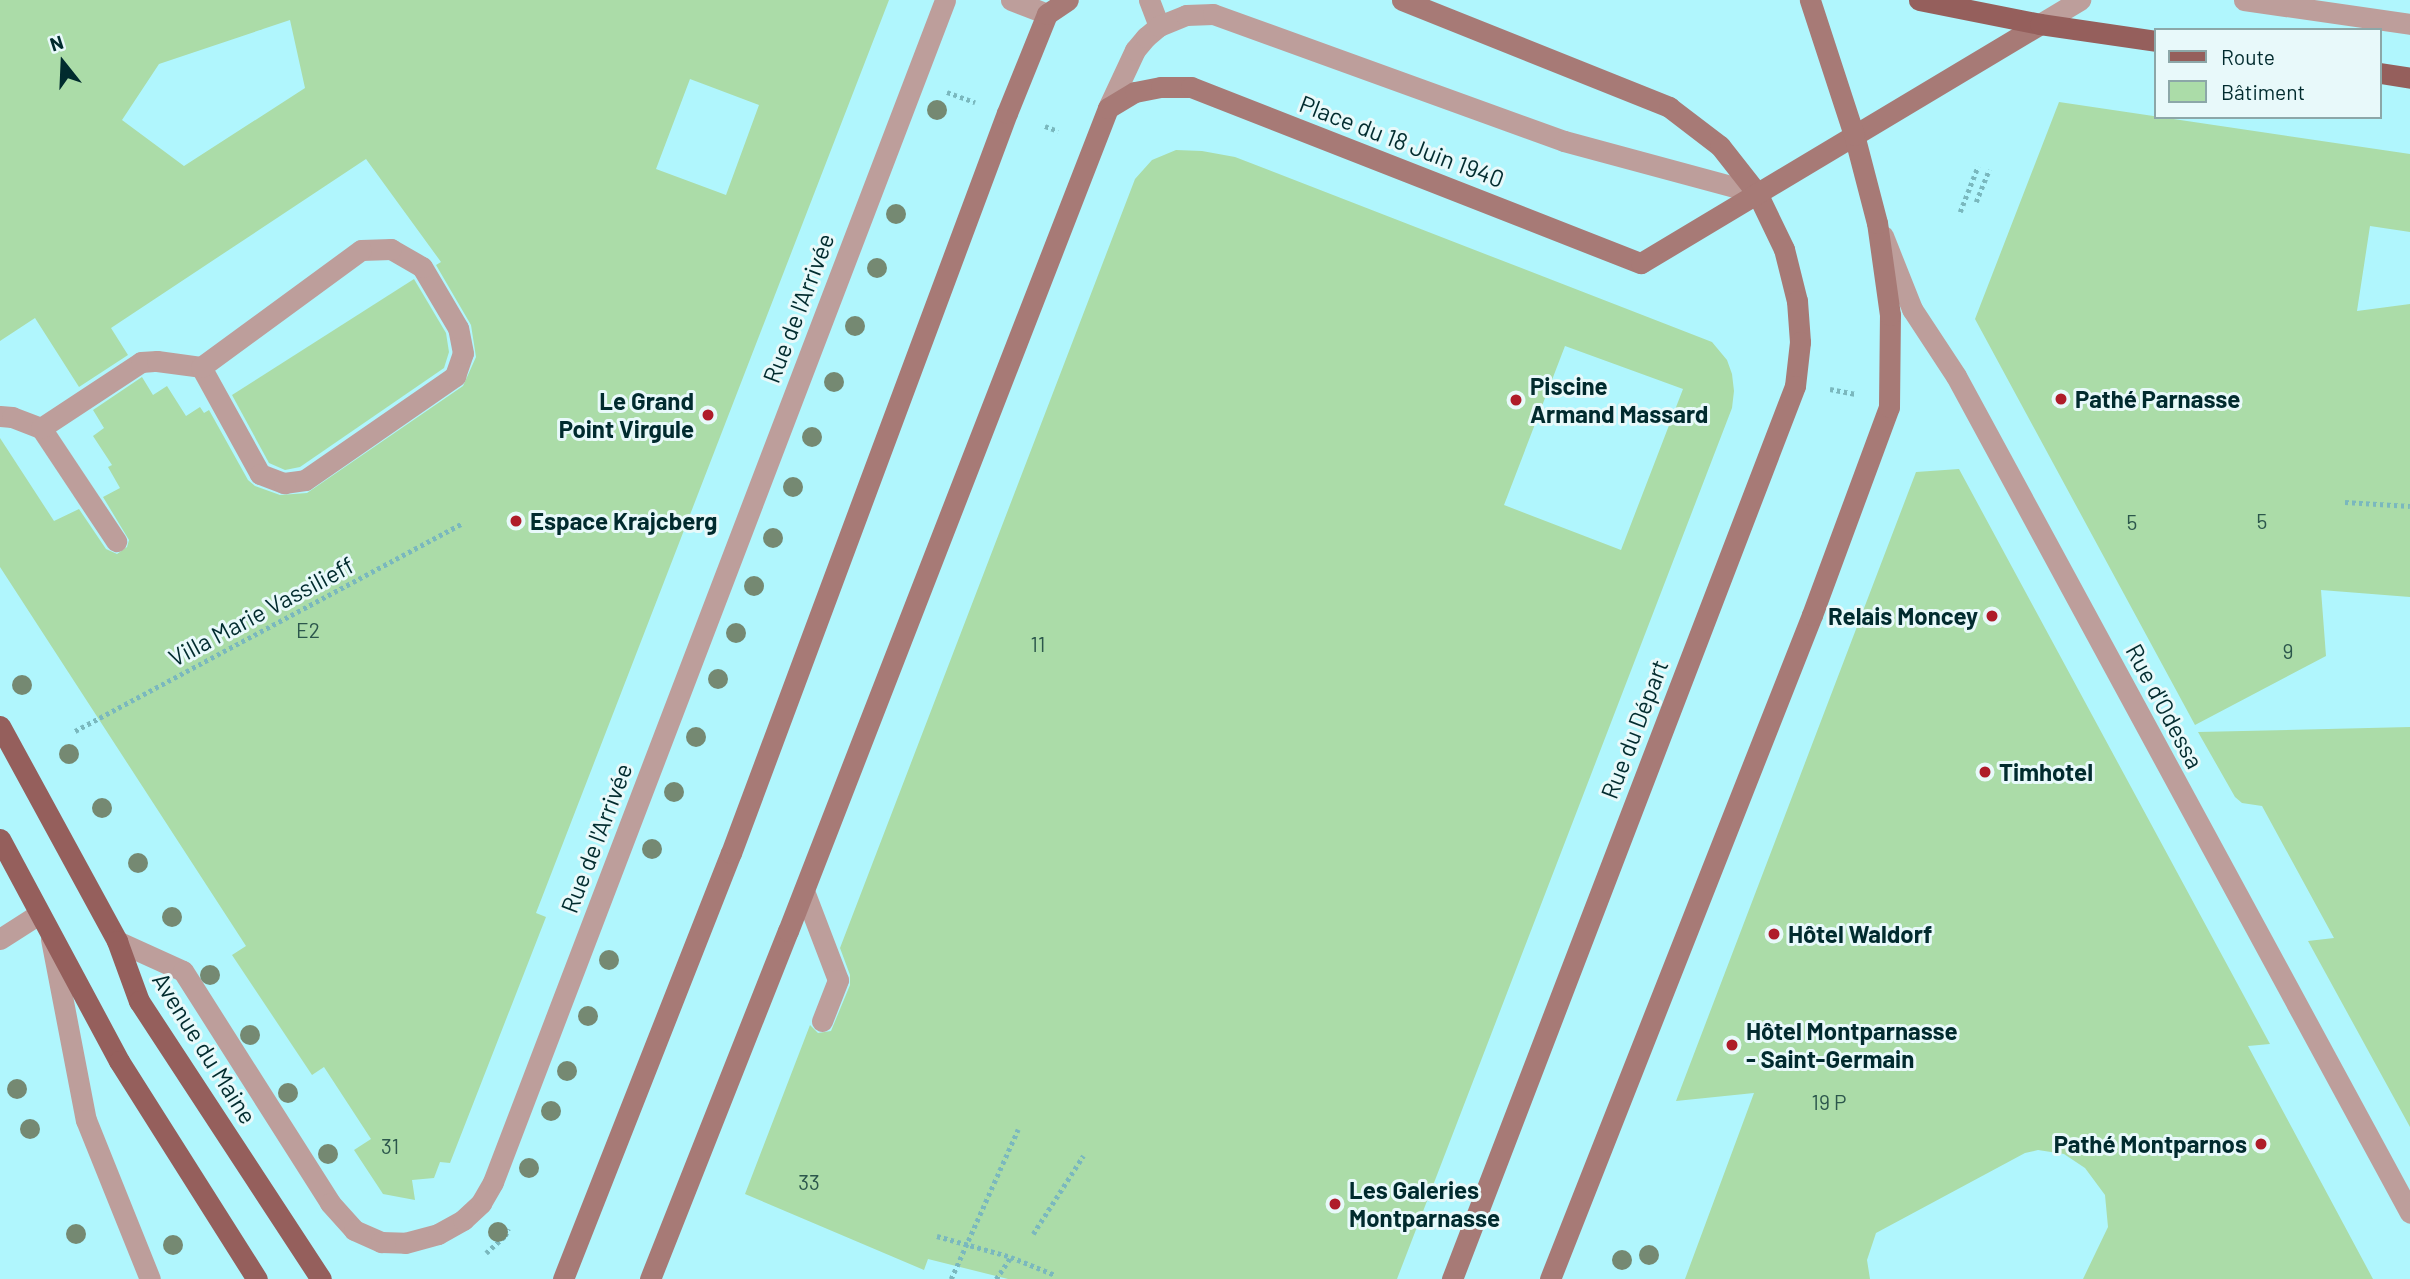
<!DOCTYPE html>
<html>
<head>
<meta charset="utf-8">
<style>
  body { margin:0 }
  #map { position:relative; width:2410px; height:1279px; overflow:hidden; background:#b0f6fd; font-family:Barlow,sans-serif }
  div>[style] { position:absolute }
  .building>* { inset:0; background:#abdca8 }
  .path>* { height:4.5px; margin-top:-2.25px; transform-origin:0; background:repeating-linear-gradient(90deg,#7ab8be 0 3.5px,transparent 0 7px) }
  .service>* { height:21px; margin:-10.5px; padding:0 10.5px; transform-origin:10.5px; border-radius:10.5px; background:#bd9e9b }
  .minor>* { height:21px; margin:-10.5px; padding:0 10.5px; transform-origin:10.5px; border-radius:10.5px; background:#bd9e9b }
  .secondary>* { height:21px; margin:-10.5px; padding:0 10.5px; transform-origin:10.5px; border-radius:10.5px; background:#a77a76 }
  .primary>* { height:21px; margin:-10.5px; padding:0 10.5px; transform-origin:10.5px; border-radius:10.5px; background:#955f5c }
  .trees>* { width:20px; height:20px; margin:-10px; border-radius:50%; background:#758972 }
  .dots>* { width:19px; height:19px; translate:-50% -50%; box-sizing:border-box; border:4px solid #e8f9fa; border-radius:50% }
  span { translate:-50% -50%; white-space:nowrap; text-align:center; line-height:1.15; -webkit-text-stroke:6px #e8f9fa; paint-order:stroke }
  .number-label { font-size:21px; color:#2c574c }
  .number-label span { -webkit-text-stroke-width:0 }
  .street-label { font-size:24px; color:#012b2e }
  .poi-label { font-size:24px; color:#012b2e; font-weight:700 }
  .left { translate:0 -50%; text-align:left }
  .right { translate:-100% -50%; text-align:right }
  .legend { position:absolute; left:2154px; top:28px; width:228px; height:91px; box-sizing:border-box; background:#e8f9fa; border:2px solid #8ca7a8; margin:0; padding:9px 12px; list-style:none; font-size:21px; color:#012b2e }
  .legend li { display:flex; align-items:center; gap:14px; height:35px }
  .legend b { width:35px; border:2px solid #8ca7a8 }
  .north { position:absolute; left:28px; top:28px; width:70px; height:70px; -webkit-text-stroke:5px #e8f9fa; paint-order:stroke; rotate:342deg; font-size:19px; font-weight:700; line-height:28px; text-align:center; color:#012b2e }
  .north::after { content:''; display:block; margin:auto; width:24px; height:32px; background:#012b2e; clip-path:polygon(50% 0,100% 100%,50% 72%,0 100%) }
</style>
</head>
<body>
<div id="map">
  <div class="building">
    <div style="clip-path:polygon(evenodd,0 0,889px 0,536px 913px,546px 917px,450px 1163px,440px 1162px,434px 1178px,412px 1180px,415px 1200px,383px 1194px,354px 1150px,371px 1139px,324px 1067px,312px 1075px,232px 955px,246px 946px,0 567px,0 438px,54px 521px,79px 509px,106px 549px,117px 554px,127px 547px,129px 540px,103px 497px,120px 488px,108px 467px,112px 465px,93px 436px,104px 428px,93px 410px,142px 377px,153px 395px,167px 386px,186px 416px,200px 407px,204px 413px,209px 410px,248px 480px,255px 486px,280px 495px,307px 493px,463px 386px,476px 357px,471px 325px,436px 265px,441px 262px,366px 159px,111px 328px,128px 355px,79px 387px,35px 318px,0 341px,0 0,290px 20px,305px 88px,184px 166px,122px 120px,159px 64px,290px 20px,0 0,690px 79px,759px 105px,726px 195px,656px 169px,690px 79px)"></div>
    <div style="clip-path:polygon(2059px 102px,2410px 154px,2410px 232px,2370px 226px,2357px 311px,2410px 304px,2410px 597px,2321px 590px,2326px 656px,2195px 725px,1975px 319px)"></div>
    <div style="clip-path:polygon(evenodd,1176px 150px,1202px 151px,1235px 157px,1712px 342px,1727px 360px,1732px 374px,1734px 391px,1732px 408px,1397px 1279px,1008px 1279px,928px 1259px,924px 1270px,745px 1194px,810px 1025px,818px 1033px,831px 1031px,850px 985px,850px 975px,840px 948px,1135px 179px,1152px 160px,1176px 150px,1565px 346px,1683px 389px,1621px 550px,1504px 505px,1565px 346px)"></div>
    <div style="clip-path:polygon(414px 279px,446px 333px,449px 352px,444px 368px,300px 467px,285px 470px,269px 463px,232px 395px)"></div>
    <div style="clip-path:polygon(1959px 469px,2270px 1044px,2248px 1046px,2373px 1279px,2083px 1279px,2108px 1227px,2105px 1195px,2085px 1168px,2064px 1154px,2038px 1150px,2025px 1153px,1876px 1233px,1867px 1260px,1870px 1279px,1685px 1279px,1754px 1093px,1676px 1101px,1916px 472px)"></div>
    <div style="clip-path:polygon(2410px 727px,2410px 1127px,2308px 941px,2334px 938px,2262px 806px,2242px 803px,2235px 797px,2198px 732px)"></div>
  </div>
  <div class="path">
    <div style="left:947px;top:92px;width:30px;rotate:20deg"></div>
    <div style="left:1045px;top:126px;width:14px;rotate:21deg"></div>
    <div style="left:1976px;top:202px;width:35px;rotate:-68deg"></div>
    <div style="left:1960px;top:212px;width:49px;rotate:-68.6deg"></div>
    <div style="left:1830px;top:389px;width:25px;rotate:11deg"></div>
    <div style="left:2345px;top:502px;width:65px;rotate:3.5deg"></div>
    <div style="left:75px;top:731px;width:440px;rotate:-28.2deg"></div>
    <div style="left:1033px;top:1234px;width:93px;rotate:-57.3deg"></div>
    <div style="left:937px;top:1236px;width:77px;rotate:15.8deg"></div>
    <div style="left:1011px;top:1257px;width:48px;rotate:22.2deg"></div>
    <div style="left:486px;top:1253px;width:25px;rotate:-42deg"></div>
    <div style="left:505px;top:1236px;width:8px;rotate:-67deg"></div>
    <div style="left:951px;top:1279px;width:164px;rotate:-65.9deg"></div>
    <div style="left:996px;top:1279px;width:27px;rotate:-56deg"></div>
  </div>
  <div class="service">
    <div style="left:1011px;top:0;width:39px;rotate:21deg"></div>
    <div style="left:1149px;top:0;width:28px;rotate:69deg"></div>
    <div style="left:2244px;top:0;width:168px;rotate:8.2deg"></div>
    <div style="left:2040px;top:24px;width:47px;rotate:-31deg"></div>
    <div style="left:1108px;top:108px;width:64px;rotate:-65deg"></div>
    <div style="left:1135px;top:50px;width:17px;rotate:-50deg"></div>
    <div style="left:1146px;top:37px;width:17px;rotate:-40deg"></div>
    <div style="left:1159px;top:26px;width:29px;rotate:-22deg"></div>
    <div style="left:1186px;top:15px;width:27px;rotate:-2deg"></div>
    <div style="left:1213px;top:14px;width:373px;rotate:19.9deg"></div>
    <div style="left:1564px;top:141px;width:200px;rotate:15.1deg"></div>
    <div style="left:0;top:416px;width:12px;rotate:5deg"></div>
    <div style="left:12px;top:417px;width:31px;rotate:21deg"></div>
    <div style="left:41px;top:428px;width:136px;rotate:56.4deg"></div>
    <div style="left:41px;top:428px;width:120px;rotate:-33.4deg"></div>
    <div style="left:141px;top:362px;width:16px;rotate:-4deg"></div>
    <div style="left:157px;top:361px;width:44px;rotate:7.8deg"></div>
    <div style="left:201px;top:367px;width:122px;rotate:61.1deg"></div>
    <div style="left:260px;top:474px;width:26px;rotate:21deg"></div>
    <div style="left:284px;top:483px;width:21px;rotate:-8deg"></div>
    <div style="left:305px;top:480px;width:183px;rotate:-34.7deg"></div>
    <div style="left:455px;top:376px;width:24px;rotate:-71deg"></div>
    <div style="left:463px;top:353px;width:25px;rotate:-101deg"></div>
    <div style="left:458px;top:328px;width:71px;rotate:-120.5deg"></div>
    <div style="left:422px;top:267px;width:36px;rotate:-150deg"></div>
    <div style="left:391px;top:249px;width:30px;rotate:178deg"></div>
    <div style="left:361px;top:250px;width:198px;rotate:143.8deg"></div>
    <div style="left:804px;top:891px;width:95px;rotate:69.1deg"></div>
    <div style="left:838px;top:980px;width:44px;rotate:111.3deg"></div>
  </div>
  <div class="minor">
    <div style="left:1883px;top:236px;width:79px;rotate:68.3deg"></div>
    <div style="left:1912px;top:309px;width:80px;rotate:56.7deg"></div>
    <div style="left:1956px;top:376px;width:952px;rotate:61.52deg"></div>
    <div style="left:0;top:939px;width:46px;rotate:-32.7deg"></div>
    <div style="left:51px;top:939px;width:184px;rotate:79.1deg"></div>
    <div style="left:86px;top:1120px;width:171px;rotate:68.1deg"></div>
    <div style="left:117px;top:941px;width:72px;rotate:24.4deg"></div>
    <div style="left:183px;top:971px;width:275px;rotate:57.6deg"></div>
    <div style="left:330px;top:1203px;width:36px;rotate:48deg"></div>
    <div style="left:354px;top:1230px;width:30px;rotate:24deg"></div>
    <div style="left:381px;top:1242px;width:24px;rotate:2deg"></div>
    <div style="left:405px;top:1243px;width:34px;rotate:-15deg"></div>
    <div style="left:438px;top:1234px;width:29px;rotate:-29deg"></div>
    <div style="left:463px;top:1220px;width:25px;rotate:-43deg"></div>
    <div style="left:481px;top:1203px;width:24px;rotate:-60deg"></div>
    <div style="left:493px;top:1182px;width:1265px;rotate:-69.07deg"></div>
  </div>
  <div class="secondary">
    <div style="left:1402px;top:0;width:288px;rotate:21.8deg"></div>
    <div style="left:1669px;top:107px;width:64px;rotate:37.4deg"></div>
    <div style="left:1720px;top:146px;width:60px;rotate:51.8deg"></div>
    <div style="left:1757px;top:193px;width:62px;rotate:64.3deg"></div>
    <div style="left:1784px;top:249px;width:54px;rotate:76deg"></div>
    <div style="left:1797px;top:301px;width:41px;rotate:85.8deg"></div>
    <div style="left:1800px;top:342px;width:44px;rotate:96.5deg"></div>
    <div style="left:1795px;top:386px;width:957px;rotate:111.01deg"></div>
    <div style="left:563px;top:1279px;width:458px;rotate:-68.5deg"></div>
    <div style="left:731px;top:853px;width:790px;rotate:-69.55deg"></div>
    <div style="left:1007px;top:113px;width:107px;rotate:-68deg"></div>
    <div style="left:1047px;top:14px;width:25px;rotate:-34deg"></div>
    <div style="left:650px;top:1279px;width:374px;rotate:-68.4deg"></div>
    <div style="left:788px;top:931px;width:883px;rotate:-68.75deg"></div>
    <div style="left:1108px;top:108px;width:31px;rotate:-31deg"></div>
    <div style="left:1135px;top:92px;width:26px;rotate:-11deg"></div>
    <div style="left:1161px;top:87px;width:30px"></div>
    <div style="left:1191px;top:87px;width:483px;rotate:21.4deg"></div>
    <div style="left:1641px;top:263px;width:465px;rotate:-30.9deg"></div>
    <div style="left:1550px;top:1279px;width:714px;rotate:-68.47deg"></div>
    <div style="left:1812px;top:615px;width:222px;rotate:-69.7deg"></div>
    <div style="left:1889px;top:407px;width:92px;rotate:-89.4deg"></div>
    <div style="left:1890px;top:315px;width:93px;rotate:-98deg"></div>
    <div style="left:1877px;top:223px;width:91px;rotate:-104.6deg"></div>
    <div style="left:1854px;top:135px;width:142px;rotate:-108.1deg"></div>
  </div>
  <div class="primary">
    <div style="left:1919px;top:0;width:123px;rotate:11.2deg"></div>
    <div style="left:2040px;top:24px;width:117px;rotate:8.3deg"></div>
    <div style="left:2380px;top:73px;width:30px;rotate:9deg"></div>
    <div style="left:0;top:726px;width:245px;rotate:61.4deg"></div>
    <div style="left:117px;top:941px;width:64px;rotate:69.9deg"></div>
    <div style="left:139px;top:1001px;width:332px;rotate:56.8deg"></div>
    <div style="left:0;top:839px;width:252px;rotate:61.8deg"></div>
    <div style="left:119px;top:1061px;width:258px;rotate:57.7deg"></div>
  </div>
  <div class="trees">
    <div style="left:937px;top:110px"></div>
    <div style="left:896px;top:214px"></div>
    <div style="left:877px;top:268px"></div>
    <div style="left:855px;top:326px"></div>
    <div style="left:834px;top:382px"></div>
    <div style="left:812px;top:437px"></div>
    <div style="left:793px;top:487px"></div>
    <div style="left:773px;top:538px"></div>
    <div style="left:754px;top:586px"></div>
    <div style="left:736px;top:633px"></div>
    <div style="left:718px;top:679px"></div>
    <div style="left:22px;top:685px"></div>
    <div style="left:696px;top:737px"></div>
    <div style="left:69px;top:754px"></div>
    <div style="left:674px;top:792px"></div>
    <div style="left:102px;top:808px"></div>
    <div style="left:652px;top:849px"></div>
    <div style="left:138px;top:863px"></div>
    <div style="left:172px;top:917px"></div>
    <div style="left:609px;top:960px"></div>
    <div style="left:210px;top:975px"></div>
    <div style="left:588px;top:1016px"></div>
    <div style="left:250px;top:1035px"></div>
    <div style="left:567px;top:1071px"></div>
    <div style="left:17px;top:1089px"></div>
    <div style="left:288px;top:1093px"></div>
    <div style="left:551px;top:1111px"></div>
    <div style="left:30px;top:1129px"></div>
    <div style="left:328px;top:1154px"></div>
    <div style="left:529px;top:1168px"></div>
    <div style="left:498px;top:1232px"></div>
    <div style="left:76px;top:1234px"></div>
    <div style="left:173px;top:1245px"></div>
    <div style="left:1649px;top:1255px"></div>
    <div style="left:1622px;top:1260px"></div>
  </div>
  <div class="dots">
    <div style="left:2061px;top:399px;background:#af1c29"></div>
    <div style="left:1516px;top:400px;background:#af1c29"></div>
    <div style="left:708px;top:415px;background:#af1c29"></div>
    <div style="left:516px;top:521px;background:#af1c29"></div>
    <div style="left:1992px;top:616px;background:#af1c29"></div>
    <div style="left:1985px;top:772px;background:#af1c29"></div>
    <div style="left:1774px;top:934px;background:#af1c29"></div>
    <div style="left:1732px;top:1045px;background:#af1c29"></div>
    <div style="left:2261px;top:1144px;background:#af1c29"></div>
    <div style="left:1335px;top:1204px;background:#af1c29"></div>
  </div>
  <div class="number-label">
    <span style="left:2262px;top:521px">5</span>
    <span style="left:2132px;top:522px">5</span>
    <span style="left:308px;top:630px">E2</span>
    <span style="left:1038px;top:644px">11</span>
    <span style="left:2288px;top:651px">9</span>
    <span style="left:1829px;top:1102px">19 P</span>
    <span style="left:390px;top:1146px">31</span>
    <span style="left:809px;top:1182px">33</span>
  </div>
  <div class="street-label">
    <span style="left:1402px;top:141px;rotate:21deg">Place du 18 Juin 1940</span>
    <span style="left:798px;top:308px;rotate:-69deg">Rue de l'Arrivée</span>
    <span style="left:261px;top:611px;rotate:-28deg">Villa Marie Vassilieff</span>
    <span style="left:2165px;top:706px;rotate:62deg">Rue d'Odessa</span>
    <span style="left:1634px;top:729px;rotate:-69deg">Rue du Départ</span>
    <span style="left:596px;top:838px;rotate:-69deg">Rue de l'Arrivée</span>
    <span style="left:205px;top:1048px;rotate:58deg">Avenue du Maine</span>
  </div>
  <div class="poi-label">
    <span class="left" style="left:1530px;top:400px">Piscine<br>Armand Massard</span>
    <span class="left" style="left:2075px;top:399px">Pathé Parnasse</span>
    <span class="right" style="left:694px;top:415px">Le Grand<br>Point Virgule</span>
    <span class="left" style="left:530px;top:521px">Espace Krajcberg</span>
    <span class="right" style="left:1978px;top:616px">Relais Moncey</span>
    <span class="left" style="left:1999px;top:772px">Timhotel</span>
    <span class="left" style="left:1788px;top:934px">Hôtel Waldorf</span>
    <span class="left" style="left:1746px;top:1045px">Hôtel Montparnasse<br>- Saint-Germain</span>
    <span class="right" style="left:2247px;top:1144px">Pathé Montparnos</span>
    <span class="left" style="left:1349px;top:1204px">Les Galeries<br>Montparnasse</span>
  </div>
  <ul class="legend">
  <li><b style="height:9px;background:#955f5c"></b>Route</li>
  <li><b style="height:19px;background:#abdca8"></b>Bâtiment</li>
  </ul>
  <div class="north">N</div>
</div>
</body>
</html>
